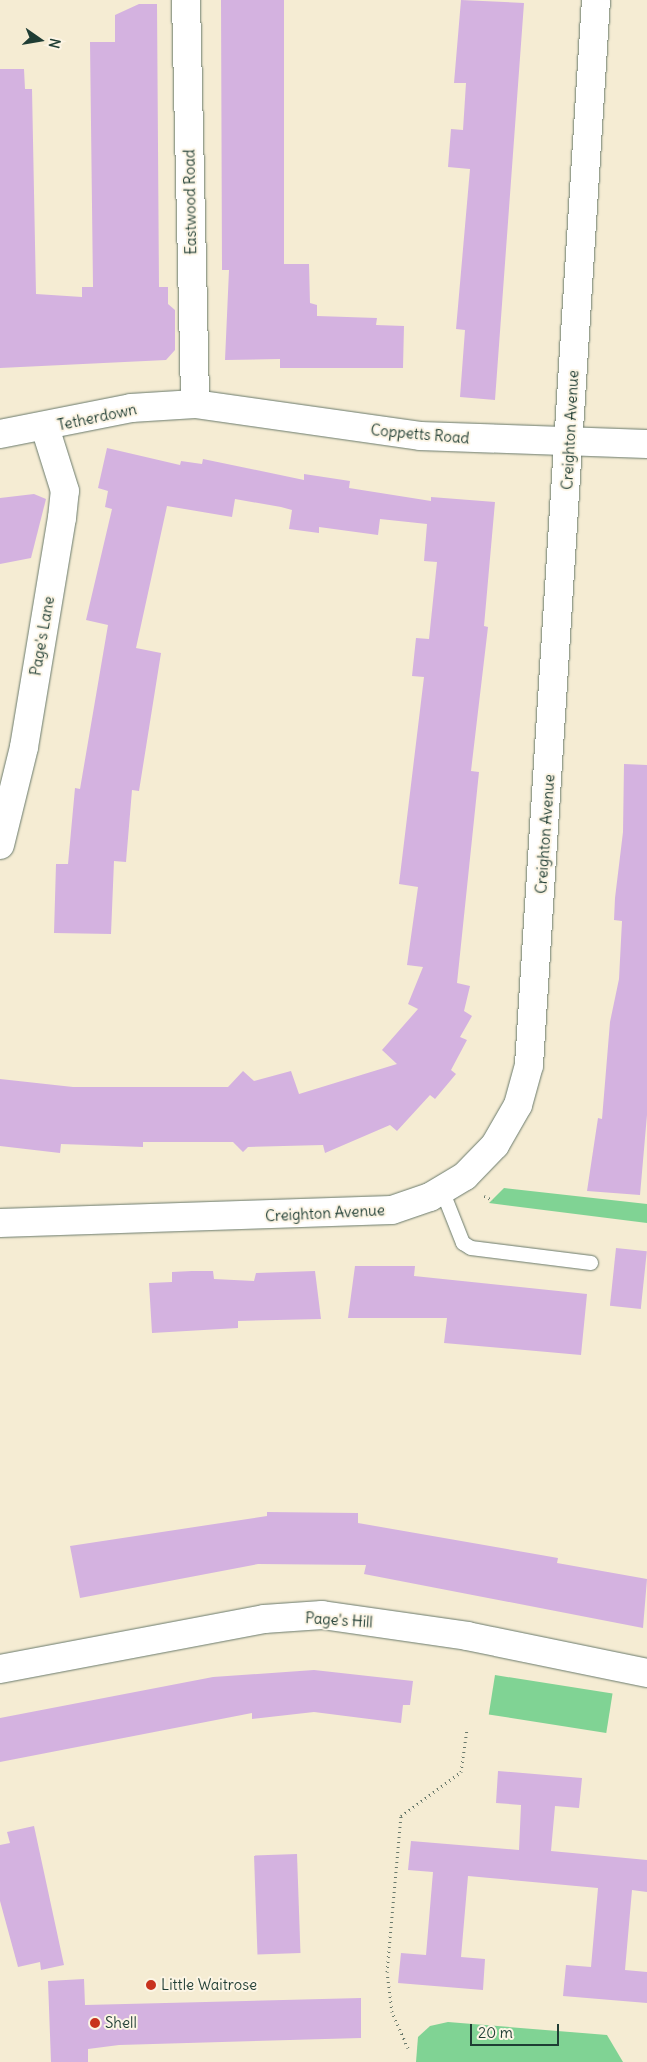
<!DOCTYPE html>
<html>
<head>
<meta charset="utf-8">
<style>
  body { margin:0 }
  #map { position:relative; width:647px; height:2062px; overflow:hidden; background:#f5ecd3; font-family:Delius,sans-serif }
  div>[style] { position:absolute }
  .green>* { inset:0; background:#80d394; transform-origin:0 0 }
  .building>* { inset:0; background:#d4b2e0; transform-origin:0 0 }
  .path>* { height:3px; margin-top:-1.5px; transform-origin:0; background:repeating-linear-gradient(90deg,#6a7a6c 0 1px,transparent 0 5px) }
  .roads { filter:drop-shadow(0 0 1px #6a7a6c) drop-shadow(0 0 1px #6a7a6c) }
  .lane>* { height:14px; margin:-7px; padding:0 7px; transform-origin:7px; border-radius:7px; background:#fff }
  .street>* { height:28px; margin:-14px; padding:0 14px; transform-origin:14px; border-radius:14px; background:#fff }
  .secondary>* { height:28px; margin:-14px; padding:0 14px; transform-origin:14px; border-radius:14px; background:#fff }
  .dots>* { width:14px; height:14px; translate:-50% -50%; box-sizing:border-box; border:2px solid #fcf5e5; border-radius:50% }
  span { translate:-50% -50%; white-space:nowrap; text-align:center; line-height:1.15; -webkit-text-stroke:4px #fcf5e5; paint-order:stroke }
  .street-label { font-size:15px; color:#1f3d34 }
  .poi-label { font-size:15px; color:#1f3d34 }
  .left { translate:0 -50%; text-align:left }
  .north { position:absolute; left:15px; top:15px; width:50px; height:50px; -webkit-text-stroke:4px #fcf5e5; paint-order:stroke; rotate:103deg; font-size:14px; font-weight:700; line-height:20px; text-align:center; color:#1f3d34 }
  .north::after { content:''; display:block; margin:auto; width:18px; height:22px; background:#1f3d34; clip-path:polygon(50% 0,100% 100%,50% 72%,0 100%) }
  .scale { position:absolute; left:470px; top:2024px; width:89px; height:22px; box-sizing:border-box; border:2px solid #1f3d34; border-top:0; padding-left:6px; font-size:15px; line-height:18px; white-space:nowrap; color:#1f3d34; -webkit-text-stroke:4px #fcf5e5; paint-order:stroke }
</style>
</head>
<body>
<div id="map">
  <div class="green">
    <div style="clip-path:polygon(504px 1188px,647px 1204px,647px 1223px,489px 1203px)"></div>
    <div style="left:495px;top:1675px;width:119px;height:40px;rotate:9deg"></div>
    <div style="clip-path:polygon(448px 2022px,607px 2035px,623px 2062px,416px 2062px,418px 2037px,430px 2026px)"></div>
  </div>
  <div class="building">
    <div style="clip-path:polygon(221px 0,284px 0,284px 264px,309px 264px,310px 303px,317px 305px,317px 316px,377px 318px,376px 325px,404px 326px,403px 368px,280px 368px,280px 359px,225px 360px,229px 270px,222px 270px)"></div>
    <div style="clip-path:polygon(461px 0,524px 3px,495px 400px,460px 397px,465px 330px,456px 329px,470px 169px,448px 167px,451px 129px,463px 130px,466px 83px,454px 83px)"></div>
    <div style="clip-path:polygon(139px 4px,157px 4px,159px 287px,168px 287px,168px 304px,175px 310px,175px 350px,166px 360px,0 368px,0 69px,24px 69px,25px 89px,32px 89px,36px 294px,82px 297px,82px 287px,93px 287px,90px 42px,115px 42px,115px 15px)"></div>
    <div style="clip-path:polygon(107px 448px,180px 465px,181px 461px,202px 464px,203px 459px,304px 480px,304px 474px,350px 481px,349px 488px,431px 501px,431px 497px,495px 502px,484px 626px,488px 627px,471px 771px,479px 772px,457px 983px,470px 986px,464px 1011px,472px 1016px,460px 1037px,467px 1040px,451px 1070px,456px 1074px,435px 1099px,430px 1095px,397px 1131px,390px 1125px,325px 1153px,323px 1145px,248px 1147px,243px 1152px,233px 1142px,143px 1142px,143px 1147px,61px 1144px,60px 1153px,0 1146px,0 1079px,73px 1087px,228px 1087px,243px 1071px,254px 1081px,291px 1071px,299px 1094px,397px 1064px,382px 1050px,418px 1009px,408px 1004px,423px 967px,407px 965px,418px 887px,399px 884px,424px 677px,412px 676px,416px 638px,429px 639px,437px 562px,424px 561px,427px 524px,380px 519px,378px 535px,319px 527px,319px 533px,289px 529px,292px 510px,281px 507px,235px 499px,232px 517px,167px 506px,136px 648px,161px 653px,139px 791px,132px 790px,126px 862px,114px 861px,111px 934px,54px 933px,56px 864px,68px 864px,75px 788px,80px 789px,108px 625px,86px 620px,112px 509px,105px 507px,108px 491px,98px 488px)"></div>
    <div style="clip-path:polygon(34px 494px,46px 499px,31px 558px,0 564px,0 498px)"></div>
    <div style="clip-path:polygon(624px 764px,647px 765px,647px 1115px,640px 1195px,587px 1191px,598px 1118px,602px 1119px,610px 1022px,619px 979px,622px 921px,614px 920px,615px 898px,623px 832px)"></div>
    <div style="left:616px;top:1248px;width:31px;height:58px;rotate:6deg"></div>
    <div style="clip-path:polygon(355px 1266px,415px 1266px,414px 1276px,587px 1294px,581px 1355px,444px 1343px,447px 1318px,348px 1318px)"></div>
    <div style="clip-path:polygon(192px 1271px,213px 1271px,214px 1279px,254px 1281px,256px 1273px,315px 1271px,321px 1319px,238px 1321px,238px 1328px,152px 1333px,149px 1283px,172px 1282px,172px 1272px)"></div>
    <div style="clip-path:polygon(267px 1512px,358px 1513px,358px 1523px,558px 1558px,557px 1563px,647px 1579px,643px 1628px,364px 1574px,366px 1565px,258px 1564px,80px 1598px,70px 1546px,267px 1516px)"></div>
    <div style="clip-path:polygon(314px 1670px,413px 1681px,410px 1705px,403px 1705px,401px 1723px,314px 1712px,252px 1719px,252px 1713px,0 1762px,0 1718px,213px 1677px)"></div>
    <div style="clip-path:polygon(498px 1771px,582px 1778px,579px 1808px,555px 1806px,551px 1851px,647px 1860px,647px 1892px,632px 1890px,625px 1970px,647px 1972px,647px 2003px,563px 1996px,566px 1965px,591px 1967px,598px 1888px,490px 1878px,468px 1876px,461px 1957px,485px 1959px,483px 1990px,398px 1983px,401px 1953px,426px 1955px,433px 1872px,408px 1870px,411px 1841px,519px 1850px,521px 1805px,496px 1803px)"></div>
    <div style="clip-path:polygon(34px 1826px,64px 1965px,41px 1970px,40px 1962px,18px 1967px,0 1901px,0 1845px,10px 1843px,7px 1832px)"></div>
    <div style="left:297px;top:1854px;width:99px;height:43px;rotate:88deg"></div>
    <div style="clip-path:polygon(84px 1979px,85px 2005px,361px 1998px,361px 2038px,119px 2045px,88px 2049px,88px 2062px,51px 2062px,48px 1981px)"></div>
  </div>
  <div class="path">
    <div style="left:484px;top:1196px;width:10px;rotate:24deg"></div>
    <div style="left:408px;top:2048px;width:39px;rotate:-114deg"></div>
    <div style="left:392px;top:2012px;width:40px;rotate:-97.1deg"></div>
    <div style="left:387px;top:1972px;width:157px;rotate:-84.9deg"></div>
    <div style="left:401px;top:1816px;width:74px;rotate:-36.3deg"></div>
    <div style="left:461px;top:1772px;width:43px;rotate:-82.1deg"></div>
  </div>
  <div class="roads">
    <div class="lane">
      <div style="left:442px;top:1190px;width:57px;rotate:68.4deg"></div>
      <div style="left:463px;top:1243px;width:9px;rotate:32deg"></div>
      <div style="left:471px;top:1248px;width:121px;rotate:7.1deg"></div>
    </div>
    <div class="street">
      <div style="left:186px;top:0;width:404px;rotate:88.7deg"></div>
      <div style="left:0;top:1669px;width:269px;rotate:-10.7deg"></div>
      <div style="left:264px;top:1619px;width:58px;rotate:-3.9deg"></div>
      <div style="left:322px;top:1615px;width:147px;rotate:8.2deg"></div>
      <div style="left:467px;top:1636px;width:184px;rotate:11.6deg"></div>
    </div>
    <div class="secondary">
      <div style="left:0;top:434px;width:134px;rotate:-11.2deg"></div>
      <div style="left:131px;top:408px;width:64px;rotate:-3.6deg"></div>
      <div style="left:195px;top:404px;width:227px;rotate:8.1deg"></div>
      <div style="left:420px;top:436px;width:227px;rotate:2deg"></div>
      <div style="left:0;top:845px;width:101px;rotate:-76.2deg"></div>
      <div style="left:24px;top:747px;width:232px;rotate:-80.6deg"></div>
      <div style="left:62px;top:518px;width:27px;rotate:-84deg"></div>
      <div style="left:65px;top:491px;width:67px;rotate:-107.4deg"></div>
      <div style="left:0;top:1223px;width:392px;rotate:-1.9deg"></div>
      <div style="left:392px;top:1210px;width:40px;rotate:-18.9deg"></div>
      <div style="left:430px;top:1197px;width:41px;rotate:-31deg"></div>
      <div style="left:465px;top:1176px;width:43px;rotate:-45.9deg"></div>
      <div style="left:495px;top:1145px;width:46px;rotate:-60.1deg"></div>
      <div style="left:518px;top:1105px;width:41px;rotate:-74.6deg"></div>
      <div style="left:529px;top:1065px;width:1067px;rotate:-86.4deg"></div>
    </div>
  </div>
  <div class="dots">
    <div style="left:151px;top:1985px;background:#c8321e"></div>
    <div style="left:95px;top:2023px;background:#c8321e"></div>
  </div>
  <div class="street-label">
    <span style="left:190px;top:202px;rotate:-91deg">Eastwood Road</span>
    <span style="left:97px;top:417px;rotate:-12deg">Tetherdown</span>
    <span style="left:570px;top:430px;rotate:-87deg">Creighton Avenue</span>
    <span style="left:420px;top:434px;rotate:5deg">Coppetts Road</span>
    <span style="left:42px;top:636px;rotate:-80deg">Page's Lane</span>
    <span style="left:545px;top:834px;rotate:-86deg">Creighton Avenue</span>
    <span style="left:325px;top:1213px;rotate:-3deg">Creighton Avenue</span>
    <span style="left:339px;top:1620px;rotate:4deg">Page's Hill</span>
  </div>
  <div class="poi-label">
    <span class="left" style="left:161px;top:1985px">Little Waitrose</span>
    <span class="left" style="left:105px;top:2023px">Shell</span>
  </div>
  <div class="north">N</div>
  <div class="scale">20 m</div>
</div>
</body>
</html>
